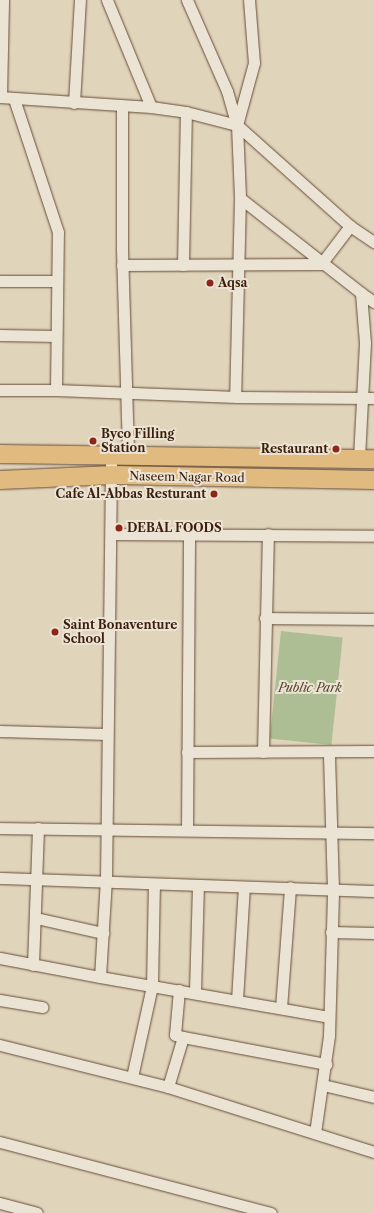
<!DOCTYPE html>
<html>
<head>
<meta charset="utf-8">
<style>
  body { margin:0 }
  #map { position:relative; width:374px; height:1213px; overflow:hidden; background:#e0d4bb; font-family:"Libre Caslon Text",serif }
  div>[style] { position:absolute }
  .green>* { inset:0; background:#adbe94; transform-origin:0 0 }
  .roads { filter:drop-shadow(0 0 1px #664c38) drop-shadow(0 0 1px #664c38) }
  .minor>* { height:11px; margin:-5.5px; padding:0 5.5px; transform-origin:5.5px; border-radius:5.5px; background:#ebe3d3 }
  .primary>* { height:18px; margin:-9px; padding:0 9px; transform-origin:9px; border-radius:9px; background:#e0ba7e }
  .dots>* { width:11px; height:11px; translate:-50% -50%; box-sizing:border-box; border:2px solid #ebe3d3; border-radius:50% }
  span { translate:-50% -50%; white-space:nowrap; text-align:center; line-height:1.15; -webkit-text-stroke:4px #ebe3d3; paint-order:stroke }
  .poi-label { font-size:12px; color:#3d1e0c; font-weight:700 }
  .left { translate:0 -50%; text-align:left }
  .right { translate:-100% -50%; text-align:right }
  .street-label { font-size:12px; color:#3d1e0c }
  .park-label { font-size:12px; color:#59462e; font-style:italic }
</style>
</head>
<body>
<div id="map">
  <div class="green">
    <div style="left:281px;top:631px;width:62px;height:108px;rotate:6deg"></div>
  </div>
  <div class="roads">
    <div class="minor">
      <div style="left:107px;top:0;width:116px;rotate:67.6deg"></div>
      <div style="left:187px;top:0;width:99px;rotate:66.3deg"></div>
      <div style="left:227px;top:91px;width:35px;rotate:74deg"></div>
      <div style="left:237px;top:125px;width:73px;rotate:87.6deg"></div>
      <div style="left:240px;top:198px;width:198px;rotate:91.4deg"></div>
      <div style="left:0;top:97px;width:151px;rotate:3.8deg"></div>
      <div style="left:151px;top:107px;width:35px;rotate:8deg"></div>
      <div style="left:186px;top:112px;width:53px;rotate:14.3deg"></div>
      <div style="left:237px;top:125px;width:152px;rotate:41.8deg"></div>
      <div style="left:350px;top:226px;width:29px;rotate:34deg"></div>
      <div style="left:1px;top:97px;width:97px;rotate:-88.8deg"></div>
      <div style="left:74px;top:103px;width:103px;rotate:-86.7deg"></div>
      <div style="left:122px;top:106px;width:143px;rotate:90deg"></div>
      <div style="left:122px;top:249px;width:205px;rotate:88.3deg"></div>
      <div style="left:237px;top:125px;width:64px;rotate:-74.7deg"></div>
      <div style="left:254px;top:63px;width:63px;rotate:-94.5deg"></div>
      <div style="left:240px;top:198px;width:154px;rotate:38.1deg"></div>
      <div style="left:361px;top:293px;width:50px;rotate:85.4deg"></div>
      <div style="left:365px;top:343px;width:115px;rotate:93deg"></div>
      <div style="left:122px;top:265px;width:199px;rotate:-0.3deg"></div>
      <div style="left:321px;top:264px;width:48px;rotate:-52.7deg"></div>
      <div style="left:183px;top:265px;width:153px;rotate:-88.9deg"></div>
      <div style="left:0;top:281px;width:57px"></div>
      <div style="left:361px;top:293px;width:16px;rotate:35deg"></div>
      <div style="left:0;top:335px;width:56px;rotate:1deg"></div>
      <div style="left:0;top:390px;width:56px"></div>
      <div style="left:56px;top:390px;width:158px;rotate:-89.3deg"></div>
      <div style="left:58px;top:232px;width:140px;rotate:-108.3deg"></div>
      <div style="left:56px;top:390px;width:181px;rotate:2.2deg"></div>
      <div style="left:237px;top:397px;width:137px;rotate:0.4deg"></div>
      <div style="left:112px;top:534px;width:262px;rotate:0.4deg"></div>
      <div style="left:265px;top:618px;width:109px;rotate:0.5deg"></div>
      <div style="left:0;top:731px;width:107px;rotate:1.6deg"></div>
      <div style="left:187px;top:752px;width:187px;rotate:-0.3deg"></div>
      <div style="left:263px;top:752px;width:218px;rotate:-88.7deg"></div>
      <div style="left:0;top:828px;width:374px;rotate:0.8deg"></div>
      <div style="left:187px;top:829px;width:296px;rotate:-89.6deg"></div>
      <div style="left:0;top:878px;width:374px;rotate:2deg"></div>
      <div style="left:36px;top:918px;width:69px;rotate:12.6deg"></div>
      <div style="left:331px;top:932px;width:43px;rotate:1.3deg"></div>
      <div style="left:0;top:958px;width:102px;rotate:10.8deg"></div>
      <div style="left:100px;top:977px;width:97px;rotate:-86.5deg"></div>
      <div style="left:106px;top:880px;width:426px;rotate:-89.3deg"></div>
      <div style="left:33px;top:965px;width:137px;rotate:-87.9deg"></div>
      <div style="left:100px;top:977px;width:232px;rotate:9.9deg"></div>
      <div style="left:179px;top:990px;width:45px;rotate:95.1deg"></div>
      <div style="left:175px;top:1035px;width:8px;rotate:14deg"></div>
      <div style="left:195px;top:992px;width:106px;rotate:-88.4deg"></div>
      <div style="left:0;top:1000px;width:43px;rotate:9.5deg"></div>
      <div style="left:237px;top:1000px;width:113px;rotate:-86.5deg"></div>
      <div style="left:281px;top:1008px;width:121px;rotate:-85.7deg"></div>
      <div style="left:0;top:1045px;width:173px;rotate:14deg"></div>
      <div style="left:168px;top:1087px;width:216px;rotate:17.5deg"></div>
      <div style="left:132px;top:1077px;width:93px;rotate:-77.6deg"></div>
      <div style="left:152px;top:986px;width:101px;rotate:-88.9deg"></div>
      <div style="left:323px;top:1085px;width:52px;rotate:13.2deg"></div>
      <div style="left:168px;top:1087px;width:52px;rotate:-73.3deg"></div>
      <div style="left:183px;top:1037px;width:146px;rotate:10.7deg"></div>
      <div style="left:315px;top:1133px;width:98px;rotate:-81.8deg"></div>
      <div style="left:329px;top:1036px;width:146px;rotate:-88.4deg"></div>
      <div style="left:333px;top:890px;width:138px;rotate:-91.7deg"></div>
      <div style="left:0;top:1142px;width:280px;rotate:14.7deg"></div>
      <div style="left:0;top:1203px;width:38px;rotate:15deg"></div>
    </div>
    <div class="primary">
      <div style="left:0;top:454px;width:374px;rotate:0.8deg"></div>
      <div style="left:0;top:480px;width:113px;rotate:-2.5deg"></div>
      <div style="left:113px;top:475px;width:261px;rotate:1.1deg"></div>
    </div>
  </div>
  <div class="dots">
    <div style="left:210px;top:283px;background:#8f2418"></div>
    <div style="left:93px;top:441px;background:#8f2418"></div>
    <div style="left:336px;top:449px;background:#8f2418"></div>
    <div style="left:214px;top:494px;background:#8f2418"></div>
    <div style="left:119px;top:528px;background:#8f2418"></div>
    <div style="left:55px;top:632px;background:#8f2418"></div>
  </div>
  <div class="poi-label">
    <span class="left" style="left:218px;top:283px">Aqsa</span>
    <span class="left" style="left:101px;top:441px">Byco Filling<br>Station</span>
    <span class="right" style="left:328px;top:449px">Restaurant</span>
    <span class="right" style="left:206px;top:494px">Cafe Al-Abbas Resturant</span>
    <span class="left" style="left:127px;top:528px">DEBAL FOODS</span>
    <span class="left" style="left:63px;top:632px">Saint Bonaventure<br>School</span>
  </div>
  <div class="street-label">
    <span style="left:187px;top:477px;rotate:1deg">Naseem Nagar Road</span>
  </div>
  <div class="park-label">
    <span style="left:310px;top:688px">Public Park</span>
  </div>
</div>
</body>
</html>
